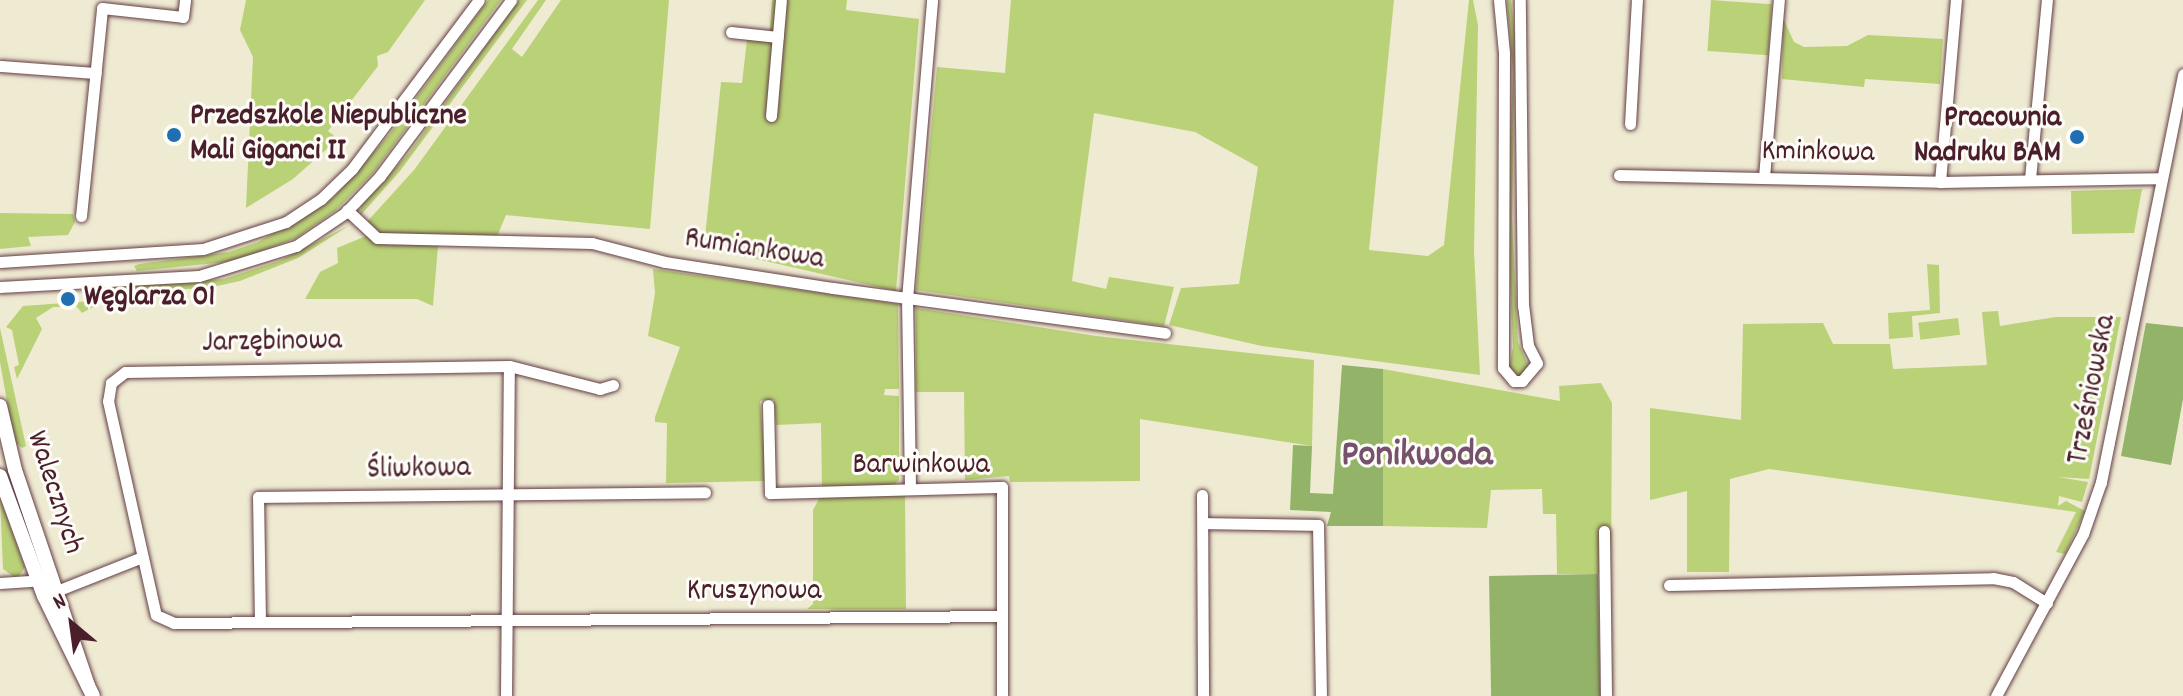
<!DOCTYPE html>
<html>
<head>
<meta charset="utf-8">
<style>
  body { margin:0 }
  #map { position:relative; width:2183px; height:696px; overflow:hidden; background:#efead2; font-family:Dekko,sans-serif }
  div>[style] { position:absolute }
  .green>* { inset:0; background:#bad277; transform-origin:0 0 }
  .forest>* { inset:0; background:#93b468; transform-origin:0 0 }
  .roads { filter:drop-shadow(0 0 2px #633d44) drop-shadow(0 0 2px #633d44) }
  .minor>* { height:11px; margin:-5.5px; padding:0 5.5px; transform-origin:5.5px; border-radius:5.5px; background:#fff }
  .tertiary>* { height:14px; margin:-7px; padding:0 7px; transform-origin:7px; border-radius:7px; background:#fff }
  .dots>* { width:22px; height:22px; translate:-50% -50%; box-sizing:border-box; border:4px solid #fdfcf7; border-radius:50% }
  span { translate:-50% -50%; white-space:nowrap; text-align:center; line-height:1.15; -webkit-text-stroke:6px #fdfcf7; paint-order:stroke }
  .poi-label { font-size:30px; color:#4a1f2b; font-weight:700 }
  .left { translate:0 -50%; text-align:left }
  .right { translate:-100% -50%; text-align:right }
  .street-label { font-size:30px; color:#4a1f2b }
  .district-label { font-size:38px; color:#75516e; font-weight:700 }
  .north { position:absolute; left:32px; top:584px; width:80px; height:80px; -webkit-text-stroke:6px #fdfcf7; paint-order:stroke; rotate:331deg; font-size:22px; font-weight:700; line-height:32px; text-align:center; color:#4a1f2b }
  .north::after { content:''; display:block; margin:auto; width:28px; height:36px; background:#4a1f2b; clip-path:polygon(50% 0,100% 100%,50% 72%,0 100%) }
</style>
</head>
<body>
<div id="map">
  <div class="green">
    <div style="clip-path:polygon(246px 0,425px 0,388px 52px,377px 56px,378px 66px,328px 131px,338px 139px,293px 179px,246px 208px,253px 57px,240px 30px)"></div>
    <div style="clip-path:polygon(488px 0,501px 0,373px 173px,335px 211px,296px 238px,236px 261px,137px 271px,134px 266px,139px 264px,229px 252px,258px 242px,333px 198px,389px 135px)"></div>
    <div style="clip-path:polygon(519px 0,527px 0,400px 171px,360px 216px,361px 206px,409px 153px)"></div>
    <div style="clip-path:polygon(538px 0,546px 0,512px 49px,522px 57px,561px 0,669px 0,650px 229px,506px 215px,493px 246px,438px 246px,433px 306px,417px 299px,305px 299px,320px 272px,338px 263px,337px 248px,376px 232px,365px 224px,414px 170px)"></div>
    <div style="clip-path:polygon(772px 0,847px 0,846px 10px,919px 19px,896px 291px,704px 247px,721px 82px,742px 83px,747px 40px,769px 41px)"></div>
    <div style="clip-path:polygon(1011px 0,1394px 0,1369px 250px,1428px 256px,1444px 245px,1469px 0,1473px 0,1478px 25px,1474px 251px,1480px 375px,1262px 346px,1169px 325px,1181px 288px,1239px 284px,1258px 167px,1195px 132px,1094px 113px,1072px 281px,1106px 289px,1109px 277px,1174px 287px,1164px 326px,916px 290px,937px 67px,1005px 73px)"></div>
    <div style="clip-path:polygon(1507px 0,1511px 0,1515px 37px,1512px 219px,1518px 342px,1529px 367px,1520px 376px,1509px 368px,1513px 347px,1507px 202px,1513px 74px)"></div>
    <div style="left:1711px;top:0;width:61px;height:51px;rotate:4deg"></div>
    <div style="clip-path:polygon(1783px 18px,1794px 42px,1804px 47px,1847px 46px,1868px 35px,1943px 39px,1940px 84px,1865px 79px,1864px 87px,1782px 79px)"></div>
    <div style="clip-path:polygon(2142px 189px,2134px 233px,2072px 234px,2071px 191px)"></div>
    <div style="clip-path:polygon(0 213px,73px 214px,75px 222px,68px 235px,28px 237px,31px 246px,0 249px)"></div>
    <div style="clip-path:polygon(350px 225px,298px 258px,240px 281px,208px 288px,101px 293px,112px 287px,224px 279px,279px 261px)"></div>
    <div style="clip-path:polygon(1927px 264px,1939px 265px,1940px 313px,1912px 316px,1913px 337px,1889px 339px,1888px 313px,1930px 310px)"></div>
    <div style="clip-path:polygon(653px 269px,898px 304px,899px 389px,885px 389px,884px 395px,899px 396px,899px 480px,892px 487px,822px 489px,821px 423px,776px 425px,774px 400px,765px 400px,760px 401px,767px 481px,666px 483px,667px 423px,655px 422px,655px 417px,680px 347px,648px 336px,655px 293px)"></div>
    <div style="clip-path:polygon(106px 300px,82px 313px,77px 307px,53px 307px,36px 318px,42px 329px,17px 379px,14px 367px,19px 365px,12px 330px,6px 327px,23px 306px)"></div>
    <div style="clip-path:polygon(916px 308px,1096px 336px,1314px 360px,1312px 446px,1140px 419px,1140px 481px,1010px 482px,1009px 476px,965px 480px,964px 392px,916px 392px)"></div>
    <div style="clip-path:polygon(1998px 311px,2000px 326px,2056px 317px,2121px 317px,2089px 479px,2058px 477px,2088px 482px,2082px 502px,2059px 496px,2058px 506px,2066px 501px,2085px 511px,2065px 554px,2056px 552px,2076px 512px,1769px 469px,1730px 479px,1729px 572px,1687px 572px,1687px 491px,1650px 500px,1650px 408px,1741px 420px,1743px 324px,1823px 323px,1833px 344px,1890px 344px,1893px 369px,1987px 365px,1982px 312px)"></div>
    <div style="left:1958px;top:318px;width:17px;height:40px;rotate:83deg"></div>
    <div style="clip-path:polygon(0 328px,26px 446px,22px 448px,14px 441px,0 362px)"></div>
    <div style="clip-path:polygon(1383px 369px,1560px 401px,1559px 386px,1601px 383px,1612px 403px,1611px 574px,1557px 574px,1556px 514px,1543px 514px,1542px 489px,1491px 490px,1487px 528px,1383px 526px)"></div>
    <div style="clip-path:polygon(905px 496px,906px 609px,807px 609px,813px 604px,813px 510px,820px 497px)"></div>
    <div style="clip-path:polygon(0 498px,25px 567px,17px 579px,3px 569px)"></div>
  </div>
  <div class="forest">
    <div style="clip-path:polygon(2146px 323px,2183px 327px,2183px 399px,2171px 465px,2121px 456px)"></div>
    <div style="clip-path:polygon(1342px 365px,1383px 369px,1383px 526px,1327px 526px,1331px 512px,1290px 510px,1293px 445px,1312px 446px,1310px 493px,1333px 494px)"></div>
    <div style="left:1598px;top:574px;width:122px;height:109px;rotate:89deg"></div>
  </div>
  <div class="roads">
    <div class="minor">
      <div style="left:1499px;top:0;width:53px;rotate:84.6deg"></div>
      <div style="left:1504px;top:53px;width:315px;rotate:90.2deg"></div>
      <div style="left:1503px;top:368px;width:17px;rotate:50deg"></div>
      <div style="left:1514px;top:381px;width:8px"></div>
      <div style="left:1522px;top:381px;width:23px;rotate:-50deg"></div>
      <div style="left:1537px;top:363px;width:20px;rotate:-117deg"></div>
      <div style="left:1528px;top:345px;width:39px;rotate:-97deg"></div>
      <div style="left:1523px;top:306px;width:306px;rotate:-90.6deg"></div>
      <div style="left:731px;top:32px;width:47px;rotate:6.1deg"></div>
      <div style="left:0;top:66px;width:96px;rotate:4.2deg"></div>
      <div style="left:771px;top:116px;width:116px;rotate:-85.1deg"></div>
      <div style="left:1630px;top:124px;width:124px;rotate:-86.8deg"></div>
      <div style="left:1619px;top:175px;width:321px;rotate:1.2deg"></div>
      <div style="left:1940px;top:182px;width:220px;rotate:-1deg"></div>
      <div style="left:1764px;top:177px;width:178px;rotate:-85.2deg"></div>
      <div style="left:2030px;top:179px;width:180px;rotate:-84.6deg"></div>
      <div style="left:1940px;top:182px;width:183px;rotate:-85deg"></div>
      <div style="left:347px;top:210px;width:41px;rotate:43deg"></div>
      <div style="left:377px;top:238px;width:215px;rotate:1.3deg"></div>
      <div style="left:592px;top:243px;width:75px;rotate:14.6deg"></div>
      <div style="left:665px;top:262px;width:170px;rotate:8.8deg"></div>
      <div style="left:833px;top:288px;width:335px;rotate:7.7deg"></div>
      <div style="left:81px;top:216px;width:209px;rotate:-84.2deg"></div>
      <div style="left:102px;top:8px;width:81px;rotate:6.3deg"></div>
      <div style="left:183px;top:17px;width:17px;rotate:-83deg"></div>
      <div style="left:0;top:262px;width:203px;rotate:-3.7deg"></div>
      <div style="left:203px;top:249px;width:87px;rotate:-18deg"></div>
      <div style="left:286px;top:222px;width:42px;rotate:-33.3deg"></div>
      <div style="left:321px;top:199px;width:43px;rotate:-44.1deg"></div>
      <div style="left:352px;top:169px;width:211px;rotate:-53.1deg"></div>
      <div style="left:0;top:287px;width:199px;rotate:-3.2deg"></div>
      <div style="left:199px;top:276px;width:102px;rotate:-17.2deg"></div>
      <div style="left:296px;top:246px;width:59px;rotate:-34deg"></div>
      <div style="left:345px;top:213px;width:51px;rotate:-46.6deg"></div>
      <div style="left:380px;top:176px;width:219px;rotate:-53.3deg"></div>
      <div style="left:613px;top:385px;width:14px;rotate:163deg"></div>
      <div style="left:600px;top:389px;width:94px;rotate:-165.8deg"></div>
      <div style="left:509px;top:366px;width:384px;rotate:179.1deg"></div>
      <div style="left:125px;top:372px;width:18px;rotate:142deg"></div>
      <div style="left:111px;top:383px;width:18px;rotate:99deg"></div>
      <div style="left:108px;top:401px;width:219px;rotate:77.4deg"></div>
      <div style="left:156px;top:615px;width:20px;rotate:24deg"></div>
      <div style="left:174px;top:623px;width:828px;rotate:-0.48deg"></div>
      <div style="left:768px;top:405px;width:88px;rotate:88.7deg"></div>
      <div style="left:770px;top:493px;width:232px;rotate:-1.5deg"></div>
      <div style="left:1002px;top:487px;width:209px;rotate:90deg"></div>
      <div style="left:910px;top:488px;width:189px;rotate:-90.9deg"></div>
      <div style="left:907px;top:299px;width:300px;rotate:-85.2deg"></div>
      <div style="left:1202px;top:495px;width:201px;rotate:89.7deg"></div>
      <div style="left:1203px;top:523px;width:115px;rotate:1deg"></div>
      <div style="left:1318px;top:525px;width:171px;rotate:89deg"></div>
      <div style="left:1604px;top:531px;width:165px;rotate:89.3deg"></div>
      <div style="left:0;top:583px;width:45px;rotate:-3.8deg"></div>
      <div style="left:1669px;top:585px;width:324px;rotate:-1.2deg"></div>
      <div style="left:1993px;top:578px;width:20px;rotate:11deg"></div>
      <div style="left:2013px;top:582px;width:40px;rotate:32deg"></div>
      <div style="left:49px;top:594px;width:100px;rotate:-21.7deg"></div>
      <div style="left:260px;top:622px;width:125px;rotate:-90.9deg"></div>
      <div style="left:258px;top:497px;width:447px;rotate:-0.6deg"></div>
      <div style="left:506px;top:696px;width:330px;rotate:-89.5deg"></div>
      <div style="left:1996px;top:696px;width:184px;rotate:-61.8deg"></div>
      <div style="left:2083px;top:534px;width:55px;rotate:-70.9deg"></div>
      <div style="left:2101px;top:482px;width:416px;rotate:-78.6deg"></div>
    </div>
    <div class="tertiary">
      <div style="left:0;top:406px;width:66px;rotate:76.8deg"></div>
      <div style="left:15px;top:470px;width:228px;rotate:71.3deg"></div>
      <div style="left:0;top:476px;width:128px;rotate:69.9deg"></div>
      <div style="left:44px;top:596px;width:111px;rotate:63.9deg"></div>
    </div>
  </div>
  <div class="dots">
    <div style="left:174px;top:135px;background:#1f6fb2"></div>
    <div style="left:2077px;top:137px;background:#1f6fb2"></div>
    <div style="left:68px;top:299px;background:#1f6fb2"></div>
  </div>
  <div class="poi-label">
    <span class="left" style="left:190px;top:135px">Przedszkole Niepubliczne<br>Mali Giganci II</span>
    <span class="right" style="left:2061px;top:137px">Pracownia<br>Nadruku BAM</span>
    <span class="left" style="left:84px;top:299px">Węglarza 01</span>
  </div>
  <div class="street-label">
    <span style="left:1818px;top:154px;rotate:1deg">Kminkowa</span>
    <span style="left:754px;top:251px;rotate:9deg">Rumiankowa</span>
    <span style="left:272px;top:344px;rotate:-1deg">Jarzębinowa</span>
    <span style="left:2094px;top:390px;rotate:-79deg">Trześniowska</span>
    <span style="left:921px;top:467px">Barwinkowa</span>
    <span style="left:419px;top:471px;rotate:-1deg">Śliwkowa</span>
    <span style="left:53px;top:493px;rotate:72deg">Walecznych</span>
    <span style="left:754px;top:593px">Kruszynowa</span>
  </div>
  <div class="district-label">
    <span style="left:1417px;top:457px">Ponikwoda</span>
  </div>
  <div class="north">N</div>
</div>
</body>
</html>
